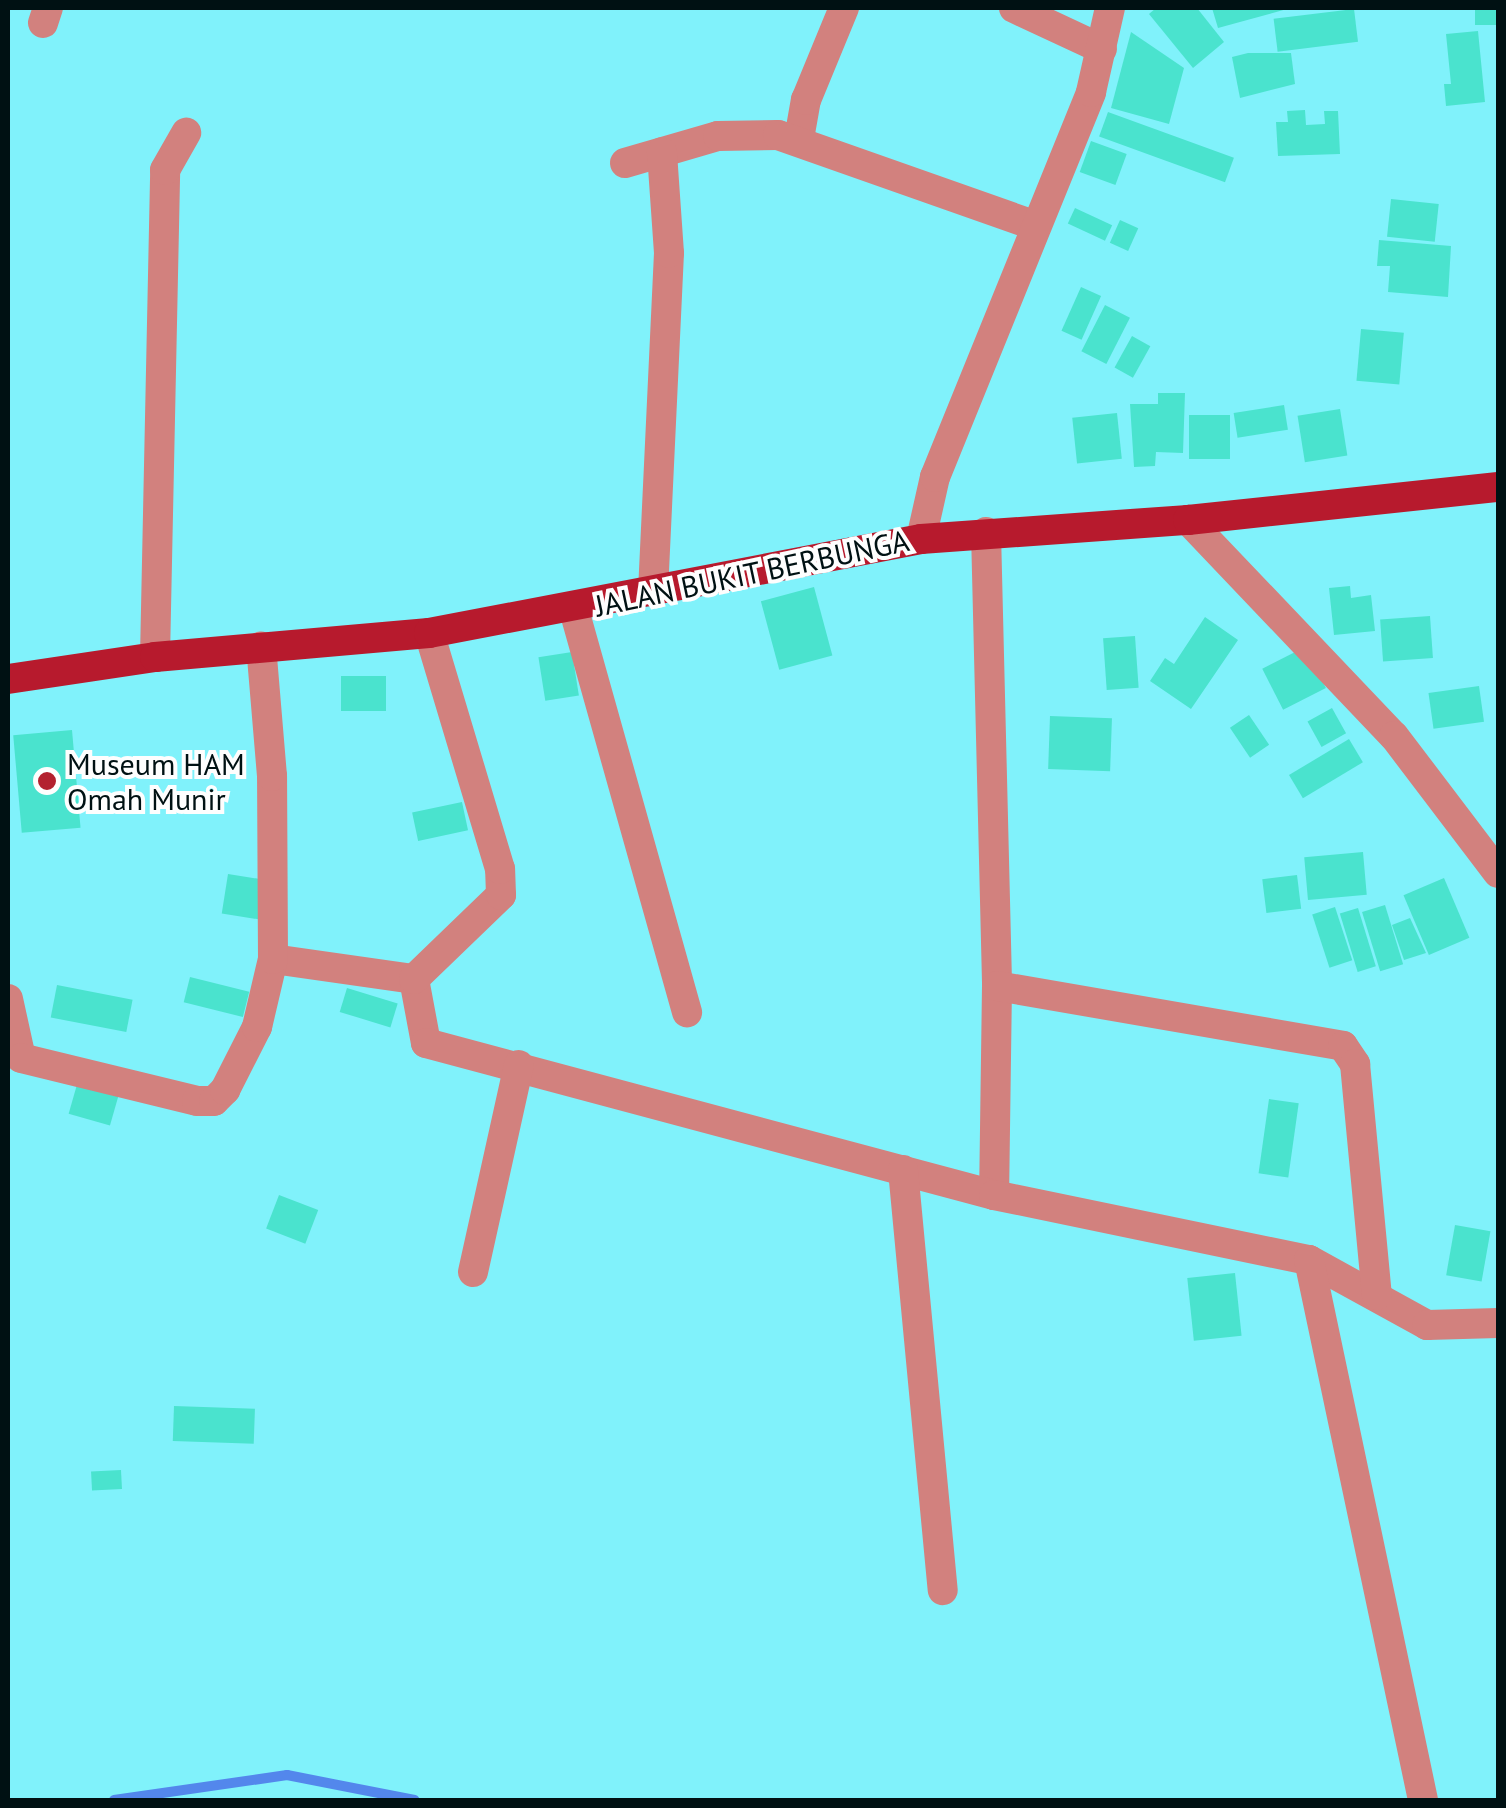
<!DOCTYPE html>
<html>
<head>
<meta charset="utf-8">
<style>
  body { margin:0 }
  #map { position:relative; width:1506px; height:1808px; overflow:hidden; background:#80f2fb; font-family:"PT Sans",sans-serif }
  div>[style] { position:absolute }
  .stream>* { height:10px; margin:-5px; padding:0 5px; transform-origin:5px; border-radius:5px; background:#5387ec }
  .building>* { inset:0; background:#4ae3ce; transform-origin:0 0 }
  .minor>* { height:30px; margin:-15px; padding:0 15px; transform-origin:15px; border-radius:15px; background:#d2817e }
  .major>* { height:30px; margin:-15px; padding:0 15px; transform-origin:15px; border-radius:15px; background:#b71a2d }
  .dots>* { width:28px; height:28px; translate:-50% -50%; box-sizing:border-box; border:5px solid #fefefe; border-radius:50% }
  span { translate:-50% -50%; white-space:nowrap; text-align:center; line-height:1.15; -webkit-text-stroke:8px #fefefe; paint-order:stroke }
  .street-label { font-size:30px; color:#001113 }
  .poi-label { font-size:30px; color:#001113 }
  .left { translate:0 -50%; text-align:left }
  .frame { position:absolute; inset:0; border:10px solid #001113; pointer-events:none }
</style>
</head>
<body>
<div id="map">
  <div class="stream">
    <div style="left:114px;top:1800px;width:175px;rotate:-8.2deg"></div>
    <div style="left:287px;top:1775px;width:130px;rotate:11.1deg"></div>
  </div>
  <div class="building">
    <div style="clip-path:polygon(1156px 8px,1197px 8px,1224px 42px,1193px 68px,1149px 14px)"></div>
    <div style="clip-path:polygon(1212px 8px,1286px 8px,1287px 9px,1218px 28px)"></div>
    <div style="left:1475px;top:8px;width:23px;height:17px"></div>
    <div style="left:1354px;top:9px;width:33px;height:81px;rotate:83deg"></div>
    <div style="clip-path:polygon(1478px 31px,1485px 102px,1446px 106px,1444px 84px,1451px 84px,1446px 34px)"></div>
    <div style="clip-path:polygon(1131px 32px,1184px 68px,1169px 124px,1111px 108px)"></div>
    <div style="clip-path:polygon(1248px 53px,1291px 53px,1295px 84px,1240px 98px,1232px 57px)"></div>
    <div style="clip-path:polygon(1305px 110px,1306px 125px,1325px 124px,1324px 111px,1338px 111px,1340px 154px,1278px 156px,1276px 122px,1288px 122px,1287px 111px)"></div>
    <div style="left:1108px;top:112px;width:134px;height:26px;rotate:20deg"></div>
    <div style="left:1091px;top:141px;width:38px;height:33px;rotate:20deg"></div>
    <div style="left:1391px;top:199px;width:48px;height:38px;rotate:6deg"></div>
    <div style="left:1075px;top:208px;width:41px;height:17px;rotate:25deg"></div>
    <div style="left:1120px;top:220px;width:20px;height:25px;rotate:24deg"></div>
    <div style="clip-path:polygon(1379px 240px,1451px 246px,1448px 297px,1388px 292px,1390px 266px,1377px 266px)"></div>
    <div style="left:1081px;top:287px;width:22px;height:48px;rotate:24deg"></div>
    <div style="left:1105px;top:305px;width:28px;height:52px;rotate:27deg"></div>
    <div style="left:1361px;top:329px;width:43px;height:52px;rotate:5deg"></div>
    <div style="left:1132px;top:336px;width:21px;height:36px;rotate:29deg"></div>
    <div style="clip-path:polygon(1158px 393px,1185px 393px,1183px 453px,1156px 452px,1155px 466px,1134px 467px,1130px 404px,1158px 404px)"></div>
    <div style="left:1284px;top:405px;width:25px;height:51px;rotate:81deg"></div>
    <div style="left:1340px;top:409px;width:47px;height:43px;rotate:81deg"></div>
    <div style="left:1117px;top:413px;width:46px;height:45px;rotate:84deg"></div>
    <div style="left:1189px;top:415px;width:41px;height:44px"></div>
    <div style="clip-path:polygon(1350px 586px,1351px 598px,1371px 595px,1375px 631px,1334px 635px,1329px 588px)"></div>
    <div style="left:814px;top:587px;width:71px;height:55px;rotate:75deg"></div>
    <div style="left:1430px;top:616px;width:42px;height:50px;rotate:86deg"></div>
    <div style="clip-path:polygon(1205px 617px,1238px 640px,1191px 709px,1150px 681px,1165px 658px,1174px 664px)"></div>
    <div style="left:1135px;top:636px;width:52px;height:32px;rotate:86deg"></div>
    <div style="left:1305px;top:647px;width:46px;height:48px;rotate:63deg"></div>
    <div style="left:572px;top:652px;width:44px;height:34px;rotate:81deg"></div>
    <div style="left:341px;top:676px;width:45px;height:35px"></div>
    <div style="left:1479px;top:686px;width:36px;height:51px;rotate:82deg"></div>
    <div style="left:1332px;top:708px;width:29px;height:28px;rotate:61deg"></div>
    <div style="left:1249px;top:715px;width:36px;height:23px;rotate:56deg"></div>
    <div style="left:1050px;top:716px;width:62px;height:53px;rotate:2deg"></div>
    <div style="left:72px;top:730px;width:98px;height:59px;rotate:85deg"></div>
    <div style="left:1349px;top:739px;width:27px;height:70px;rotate:59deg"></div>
    <div style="left:462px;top:802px;width:29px;height:51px;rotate:78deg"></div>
    <div style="left:1363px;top:852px;width:43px;height:59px;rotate:85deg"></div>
    <div style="left:228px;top:874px;width:45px;height:40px;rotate:9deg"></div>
    <div style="left:1297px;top:875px;width:34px;height:35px;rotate:83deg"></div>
    <div style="left:1444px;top:878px;width:65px;height:44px;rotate:67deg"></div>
    <div style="left:1385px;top:905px;width:62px;height:24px;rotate:73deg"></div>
    <div style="left:1335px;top:907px;width:56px;height:24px;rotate:72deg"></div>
    <div style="left:1358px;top:908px;width:61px;height:19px;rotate:73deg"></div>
    <div style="clip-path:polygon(1410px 918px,1426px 953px,1404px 960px,1392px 925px)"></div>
    <div style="left:190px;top:977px;width:61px;height:26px;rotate:14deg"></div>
    <div style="left:57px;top:985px;width:77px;height:33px;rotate:11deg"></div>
    <div style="left:347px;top:988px;width:53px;height:25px;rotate:17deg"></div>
    <div style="left:78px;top:1081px;width:43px;height:34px;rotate:16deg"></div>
    <div style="left:1269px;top:1099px;width:30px;height:75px;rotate:8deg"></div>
    <div style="left:279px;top:1195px;width:42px;height:36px;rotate:21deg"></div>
    <div style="left:1455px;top:1225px;width:36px;height:51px;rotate:10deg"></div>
    <div style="left:1235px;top:1273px;width:63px;height:48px;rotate:84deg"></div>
    <div style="left:174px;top:1406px;width:81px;height:35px;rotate:2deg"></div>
    <div style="left:121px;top:1470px;width:19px;height:30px;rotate:87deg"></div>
  </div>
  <div class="minor">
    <div style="left:1014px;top:8px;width:97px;rotate:25deg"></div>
    <div style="left:43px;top:23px;width:16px;rotate:-72deg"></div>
    <div style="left:799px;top:139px;width:40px;rotate:-80deg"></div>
    <div style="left:806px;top:100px;width:100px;rotate:-67.6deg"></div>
    <div style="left:625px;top:163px;width:97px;rotate:-16.2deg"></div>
    <div style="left:718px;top:136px;width:60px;rotate:-1deg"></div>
    <div style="left:778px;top:135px;width:270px;rotate:19.4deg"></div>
    <div style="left:1188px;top:520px;width:298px;rotate:46.4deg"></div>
    <div style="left:1394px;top:736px;width:172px;rotate:52.8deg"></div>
    <div style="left:986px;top:532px;width:454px;rotate:88.6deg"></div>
    <div style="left:997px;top:986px;width:209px;rotate:90.8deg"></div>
    <div style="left:921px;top:539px;width:64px;rotate:-77.3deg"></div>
    <div style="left:935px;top:477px;width:415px;rotate:-67.9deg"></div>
    <div style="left:1091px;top:92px;width:86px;rotate:-77.3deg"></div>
    <div style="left:653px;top:592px;width:339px;rotate:-87.3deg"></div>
    <div style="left:669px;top:253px;width:101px;rotate:-94deg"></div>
    <div style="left:574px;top:610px;width:418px;rotate:74.3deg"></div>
    <div style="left:155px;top:657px;width:487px;rotate:-88.8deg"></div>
    <div style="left:165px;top:170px;width:43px;rotate:-60.4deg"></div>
    <div style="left:273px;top:959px;width:142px;rotate:8.1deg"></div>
    <div style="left:414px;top:979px;width:65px;rotate:79.4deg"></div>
    <div style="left:426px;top:1043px;width:588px;rotate:14.98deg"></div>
    <div style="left:994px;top:1195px;width:322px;rotate:11.7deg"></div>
    <div style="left:1309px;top:1260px;width:135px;rotate:28.8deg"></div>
    <div style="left:1427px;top:1325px;width:71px;rotate:-1.6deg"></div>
    <div style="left:414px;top:979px;width:121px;rotate:-44deg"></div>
    <div style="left:501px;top:895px;width:26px;rotate:-92deg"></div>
    <div style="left:500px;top:869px;width:246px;rotate:-106.7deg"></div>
    <div style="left:997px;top:986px;width:351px;rotate:9.8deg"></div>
    <div style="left:1343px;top:1046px;width:22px;rotate:56deg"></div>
    <div style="left:1355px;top:1064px;width:232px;rotate:84.6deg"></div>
    <div style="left:8px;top:999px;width:60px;rotate:77.6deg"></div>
    <div style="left:21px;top:1058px;width:181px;rotate:13.7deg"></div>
    <div style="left:197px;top:1101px;width:17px"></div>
    <div style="left:214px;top:1101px;width:16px;rotate:-45deg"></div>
    <div style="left:225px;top:1090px;width:71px;rotate:-63.1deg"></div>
    <div style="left:257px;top:1027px;width:70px;rotate:-76.8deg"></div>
    <div style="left:273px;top:959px;width:183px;rotate:-90.3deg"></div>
    <div style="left:272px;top:776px;width:130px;rotate:-94.8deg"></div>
    <div style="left:903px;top:1170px;width:422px;rotate:84.6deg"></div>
    <div style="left:1309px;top:1260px;width:552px;rotate:78.08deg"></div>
    <div style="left:473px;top:1272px;width:212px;rotate:-77.5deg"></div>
  </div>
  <div class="major">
    <div style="left:8px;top:679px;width:149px;rotate:-8.5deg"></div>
    <div style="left:155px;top:657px;width:275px;rotate:-5deg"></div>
    <div style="left:429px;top:633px;width:501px;rotate:-10.82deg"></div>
    <div style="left:921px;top:539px;width:268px;rotate:-4.1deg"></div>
    <div style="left:1188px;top:520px;width:312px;rotate:-6.1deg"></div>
  </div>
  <div class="dots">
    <div style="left:47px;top:781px;background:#b3212f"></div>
  </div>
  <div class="street-label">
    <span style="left:752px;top:573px;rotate:-12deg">JALAN BUKIT BERBUNGA</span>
  </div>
  <div class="poi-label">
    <span class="left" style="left:67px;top:781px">Museum HAM<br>Omah Munir</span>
  </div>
  <div class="frame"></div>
</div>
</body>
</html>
